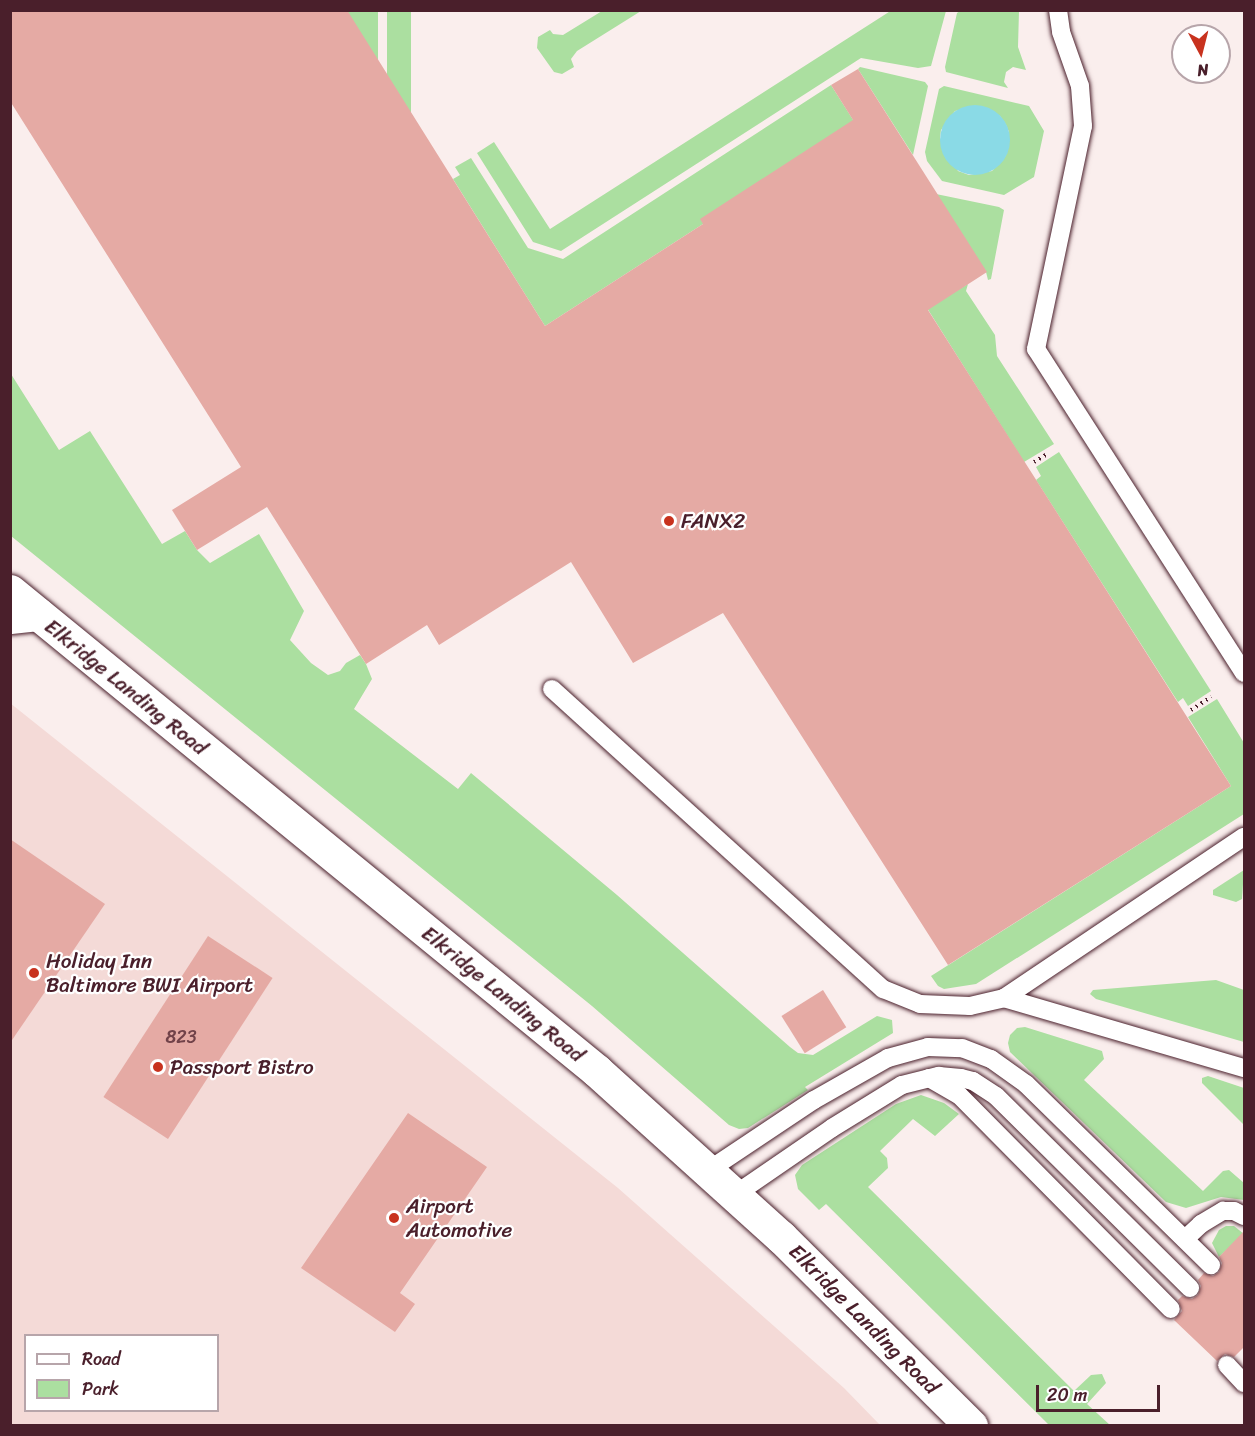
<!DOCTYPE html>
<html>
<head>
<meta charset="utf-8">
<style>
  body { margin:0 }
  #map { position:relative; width:1255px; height:1436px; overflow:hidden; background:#faeeed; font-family:Sriracha,sans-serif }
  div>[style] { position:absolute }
  .built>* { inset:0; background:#f4dad7 }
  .green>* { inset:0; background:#abdfa0; transform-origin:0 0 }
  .water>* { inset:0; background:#8adae6 }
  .round { border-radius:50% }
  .building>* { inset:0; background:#e5aaa4; transform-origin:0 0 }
  .path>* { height:4px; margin-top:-2px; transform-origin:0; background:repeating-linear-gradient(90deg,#4a1f2b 0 1.5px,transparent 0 6px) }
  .roads { filter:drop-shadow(0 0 2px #4a1f2b) drop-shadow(0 0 2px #4a1f2b) }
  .lane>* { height:18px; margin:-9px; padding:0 9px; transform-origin:9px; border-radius:9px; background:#fff }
  .street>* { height:33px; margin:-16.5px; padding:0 16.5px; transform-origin:16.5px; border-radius:16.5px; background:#fff }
  .secondary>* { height:33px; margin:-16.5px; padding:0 16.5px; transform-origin:16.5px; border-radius:16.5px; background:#fff }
  .dots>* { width:16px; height:16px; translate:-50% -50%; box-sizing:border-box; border:3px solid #fff; border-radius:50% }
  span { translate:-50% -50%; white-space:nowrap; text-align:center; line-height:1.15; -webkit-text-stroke:4.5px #fff; paint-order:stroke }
  .number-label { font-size:18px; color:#714249 }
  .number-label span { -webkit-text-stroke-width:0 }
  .poi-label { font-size:21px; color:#4a1f2b }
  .left { translate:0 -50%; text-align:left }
  .street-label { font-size:21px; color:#4a1f2b }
  .frame { position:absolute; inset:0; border:12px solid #4a1f2b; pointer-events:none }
  .legend { position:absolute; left:24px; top:1334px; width:195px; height:78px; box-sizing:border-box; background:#fff; border:2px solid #b7a5aa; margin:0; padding:8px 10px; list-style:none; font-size:18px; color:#4a1f2b }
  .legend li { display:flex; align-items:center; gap:12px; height:30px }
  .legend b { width:30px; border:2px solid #b7a5aa }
  .north { position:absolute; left:1171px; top:24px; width:60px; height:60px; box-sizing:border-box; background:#fff; border:2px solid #b7a5aa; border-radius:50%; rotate:173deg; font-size:16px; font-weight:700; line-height:24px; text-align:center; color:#4a1f2b }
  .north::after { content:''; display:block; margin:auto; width:21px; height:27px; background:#c8321e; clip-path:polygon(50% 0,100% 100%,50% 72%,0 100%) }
  .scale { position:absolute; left:1036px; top:1385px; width:124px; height:27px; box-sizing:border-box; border:3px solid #4a1f2b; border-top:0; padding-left:8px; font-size:18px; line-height:21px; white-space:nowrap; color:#4a1f2b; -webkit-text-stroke:4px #fff; paint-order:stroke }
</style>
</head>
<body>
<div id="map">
  <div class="built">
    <div style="clip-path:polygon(evenodd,10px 703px,618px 1188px,844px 1388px,880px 1425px,11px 1425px,10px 703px,26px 1336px,218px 1336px,218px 1410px,26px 1410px,26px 1336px)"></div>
  </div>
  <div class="green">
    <div style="clip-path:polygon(892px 10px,946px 11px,931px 66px,918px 68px,861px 58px,561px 251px,533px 242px,477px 153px,494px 142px,550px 229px)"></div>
    <div style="left:347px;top:11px;width:31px;height:178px"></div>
    <div style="left:387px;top:11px;width:24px;height:156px"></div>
    <div style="clip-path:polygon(602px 11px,641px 11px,577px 51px,571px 59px,574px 67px,562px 74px,554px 72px,537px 48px,538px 37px,550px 30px,553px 34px,563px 35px)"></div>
    <div style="clip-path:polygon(960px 11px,1019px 11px,1018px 47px,1026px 70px,1013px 67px,1006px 72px,1004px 82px,1008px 88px,946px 72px,945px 67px,957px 13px)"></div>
    <div style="clip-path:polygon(860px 67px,925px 82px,928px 86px,913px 155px,858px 69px)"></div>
    <div style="clip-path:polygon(831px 85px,881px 164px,703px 224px,545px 326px,453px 179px,460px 175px,455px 167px,471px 158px,528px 248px,563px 259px)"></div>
    <div style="clip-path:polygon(evenodd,944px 86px,1029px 106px,1044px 131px,1034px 177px,1004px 195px,942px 181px,927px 161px,925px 152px,939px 89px,944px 86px,980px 106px,1000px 116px,1006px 125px,1009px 132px,1005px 157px,992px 171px,969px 175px,958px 171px,940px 138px,941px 130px,955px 111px,980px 106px)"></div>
    <div style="clip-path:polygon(936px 194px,999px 207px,1004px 210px,991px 279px,988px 280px,986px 272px)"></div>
    <div style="clip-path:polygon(968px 284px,966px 291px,995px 335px,997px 356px,1054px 444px,1024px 462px,927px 308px)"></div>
    <div style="clip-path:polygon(11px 374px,59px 450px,90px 431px,162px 544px,185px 531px,197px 550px,210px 563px,259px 534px,304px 611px,290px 640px,311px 663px,328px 675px,340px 671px,346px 663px,360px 655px,366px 664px,372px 679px,354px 709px,458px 789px,471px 773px,617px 895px,790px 1047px,798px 1053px,813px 1055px,877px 1016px,892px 1020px,893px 1033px,805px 1087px,808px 1090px,748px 1128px,739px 1129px,729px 1125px,592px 1006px,11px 536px)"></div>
    <div style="clip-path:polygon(1059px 452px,1211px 691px,1188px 706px,1183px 698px,1178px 702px,1036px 480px,1041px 476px,1036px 467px)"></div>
    <div style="clip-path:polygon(1217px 699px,1244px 743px,1244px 814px,976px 984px,944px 989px,938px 986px,931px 976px,1231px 786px,1188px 717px)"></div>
    <div style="clip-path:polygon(1244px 870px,1242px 899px,1236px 902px,1213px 895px,1213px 890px)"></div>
    <div style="clip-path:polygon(1216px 980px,1244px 990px,1244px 1042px,1096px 999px,1090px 994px,1093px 990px)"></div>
    <div style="clip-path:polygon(1025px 1027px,1102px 1051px,1104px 1059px,1084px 1080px,1203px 1191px,1223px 1171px,1229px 1170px,1244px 1183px,1244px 1200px,1221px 1197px,1186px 1208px,1166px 1202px,1010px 1052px,1008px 1043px,1010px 1035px,1017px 1028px)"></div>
    <div style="clip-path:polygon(1208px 1076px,1244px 1088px,1244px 1125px,1202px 1083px,1202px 1078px)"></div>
    <div style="clip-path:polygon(921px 1095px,944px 1103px,959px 1114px,935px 1136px,913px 1119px,880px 1151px,887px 1158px,888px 1168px,868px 1187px,1074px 1391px,1091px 1375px,1102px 1374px,1106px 1383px,1087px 1404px,1110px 1425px,1049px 1425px,826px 1204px,819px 1210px,798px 1189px,795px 1175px,802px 1165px,896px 1104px)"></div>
    <div style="clip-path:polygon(1226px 1226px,1234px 1226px,1244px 1234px,1219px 1257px,1212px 1243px,1219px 1230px)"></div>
  </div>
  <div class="water">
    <div class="round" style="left:940px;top:105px;width:70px;height:70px"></div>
  </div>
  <div class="building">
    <div style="clip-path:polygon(10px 10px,347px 10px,545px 326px,703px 224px,700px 219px,853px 120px,831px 85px,858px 69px,987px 272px,928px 310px,1231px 786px,948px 965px,723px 613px,633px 663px,571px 562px,439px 645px,427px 625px,366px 664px,267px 507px,197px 550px,172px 510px,241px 467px,10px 101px)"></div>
    <div style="clip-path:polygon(10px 839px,105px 904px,10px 1043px)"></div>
    <div style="left:208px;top:936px;width:77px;height:192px;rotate:33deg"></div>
    <div style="left:823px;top:990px;width:44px;height:49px;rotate:58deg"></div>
    <div style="clip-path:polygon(408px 1113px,487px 1167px,400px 1293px,415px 1304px,395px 1332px,301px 1268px)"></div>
    <div style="clip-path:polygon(1245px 1230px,1245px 1346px,1234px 1357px,1225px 1354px,1217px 1361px,1174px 1320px,1182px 1311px,1178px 1300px,1182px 1296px,1192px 1299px,1198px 1295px,1201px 1286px,1198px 1280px,1204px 1273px,1213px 1276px,1219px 1272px,1222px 1263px,1219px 1257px)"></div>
  </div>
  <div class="path">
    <div style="left:1034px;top:462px;width:17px;rotate:-31deg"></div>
    <div style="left:1191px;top:710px;width:24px;rotate:-33deg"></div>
  </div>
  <div class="roads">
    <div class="lane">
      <div style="left:1058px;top:10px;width:22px;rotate:82deg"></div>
      <div style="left:1061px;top:32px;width:57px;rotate:70.6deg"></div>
      <div style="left:1080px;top:86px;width:40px;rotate:85.7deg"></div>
      <div style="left:1083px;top:126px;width:228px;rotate:101.9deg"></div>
      <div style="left:1036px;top:349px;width:385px;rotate:57.3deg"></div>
      <div style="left:552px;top:689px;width:447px;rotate:42.2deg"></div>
      <div style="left:883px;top:989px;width:40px;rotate:22deg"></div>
      <div style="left:920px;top:1004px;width:50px;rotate:2.3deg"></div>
      <div style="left:970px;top:1006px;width:35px;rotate:-13deg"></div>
      <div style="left:1004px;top:998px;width:289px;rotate:-33.9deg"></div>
      <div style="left:1004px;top:998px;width:250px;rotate:16.3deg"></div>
      <div style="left:929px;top:1078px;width:34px;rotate:30deg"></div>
      <div style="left:959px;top:1095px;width:301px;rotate:45.3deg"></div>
      <div style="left:709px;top:1170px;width:126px;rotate:-33.7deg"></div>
      <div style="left:814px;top:1100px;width:85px;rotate:-29.6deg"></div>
      <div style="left:888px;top:1058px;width:41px;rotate:-15.4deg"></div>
      <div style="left:928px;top:1047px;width:34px;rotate:2deg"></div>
      <div style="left:962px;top:1048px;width:31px;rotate:21deg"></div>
      <div style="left:991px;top:1059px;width:43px;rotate:35.5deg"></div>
      <div style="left:1026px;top:1084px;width:259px;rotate:44.4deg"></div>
      <div style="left:736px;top:1194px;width:116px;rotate:-34.5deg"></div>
      <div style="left:832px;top:1128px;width:82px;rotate:-31.6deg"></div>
      <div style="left:902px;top:1085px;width:38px;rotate:-14deg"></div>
      <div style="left:939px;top:1076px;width:22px;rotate:5deg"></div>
      <div style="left:961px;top:1078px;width:12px;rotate:14deg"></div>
      <div style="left:973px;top:1081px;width:27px;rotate:33deg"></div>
      <div style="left:996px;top:1096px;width:273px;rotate:44.7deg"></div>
      <div style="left:1185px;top:1239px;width:22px;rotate:-43deg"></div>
      <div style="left:1201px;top:1224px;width:26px;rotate:-31deg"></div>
      <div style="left:1223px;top:1211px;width:11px"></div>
      <div style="left:1234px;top:1211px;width:11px;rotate:27deg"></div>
      <div style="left:1227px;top:1365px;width:25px;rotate:47deg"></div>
    </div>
    <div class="street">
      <div style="left:10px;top:591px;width:758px;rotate:39.27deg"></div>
      <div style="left:597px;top:1071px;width:248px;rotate:42.1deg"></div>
      <div style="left:781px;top:1237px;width:268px;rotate:44.8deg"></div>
    </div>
    <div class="secondary">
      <div style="left:10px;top:617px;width:28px;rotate:-6deg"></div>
    </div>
  </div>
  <div class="dots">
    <div style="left:669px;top:521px;background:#c8321e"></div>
    <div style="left:34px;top:973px;background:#c8321e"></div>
    <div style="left:158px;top:1067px;background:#c8321e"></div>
    <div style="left:394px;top:1218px;background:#c8321e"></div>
  </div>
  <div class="number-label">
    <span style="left:181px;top:1037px">823</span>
  </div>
  <div class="poi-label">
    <span class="left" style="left:681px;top:521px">FANX2</span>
    <span class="left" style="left:46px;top:973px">Holiday Inn<br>Baltimore BWI Airport</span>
    <span class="left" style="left:170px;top:1067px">Passport Bistro</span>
    <span class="left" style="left:406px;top:1218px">Airport<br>Automotive</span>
  </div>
  <div class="street-label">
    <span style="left:126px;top:687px;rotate:39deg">Elkridge Landing Road</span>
    <span style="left:503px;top:994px;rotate:39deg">Elkridge Landing Road</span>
    <span style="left:864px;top:1319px;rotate:45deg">Elkridge Landing Road</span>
  </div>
  <div class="frame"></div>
  <ul class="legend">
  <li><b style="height:8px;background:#fff"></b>Road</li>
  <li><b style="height:16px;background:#abdfa0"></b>Park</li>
  </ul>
  <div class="north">N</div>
  <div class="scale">20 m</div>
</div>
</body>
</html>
